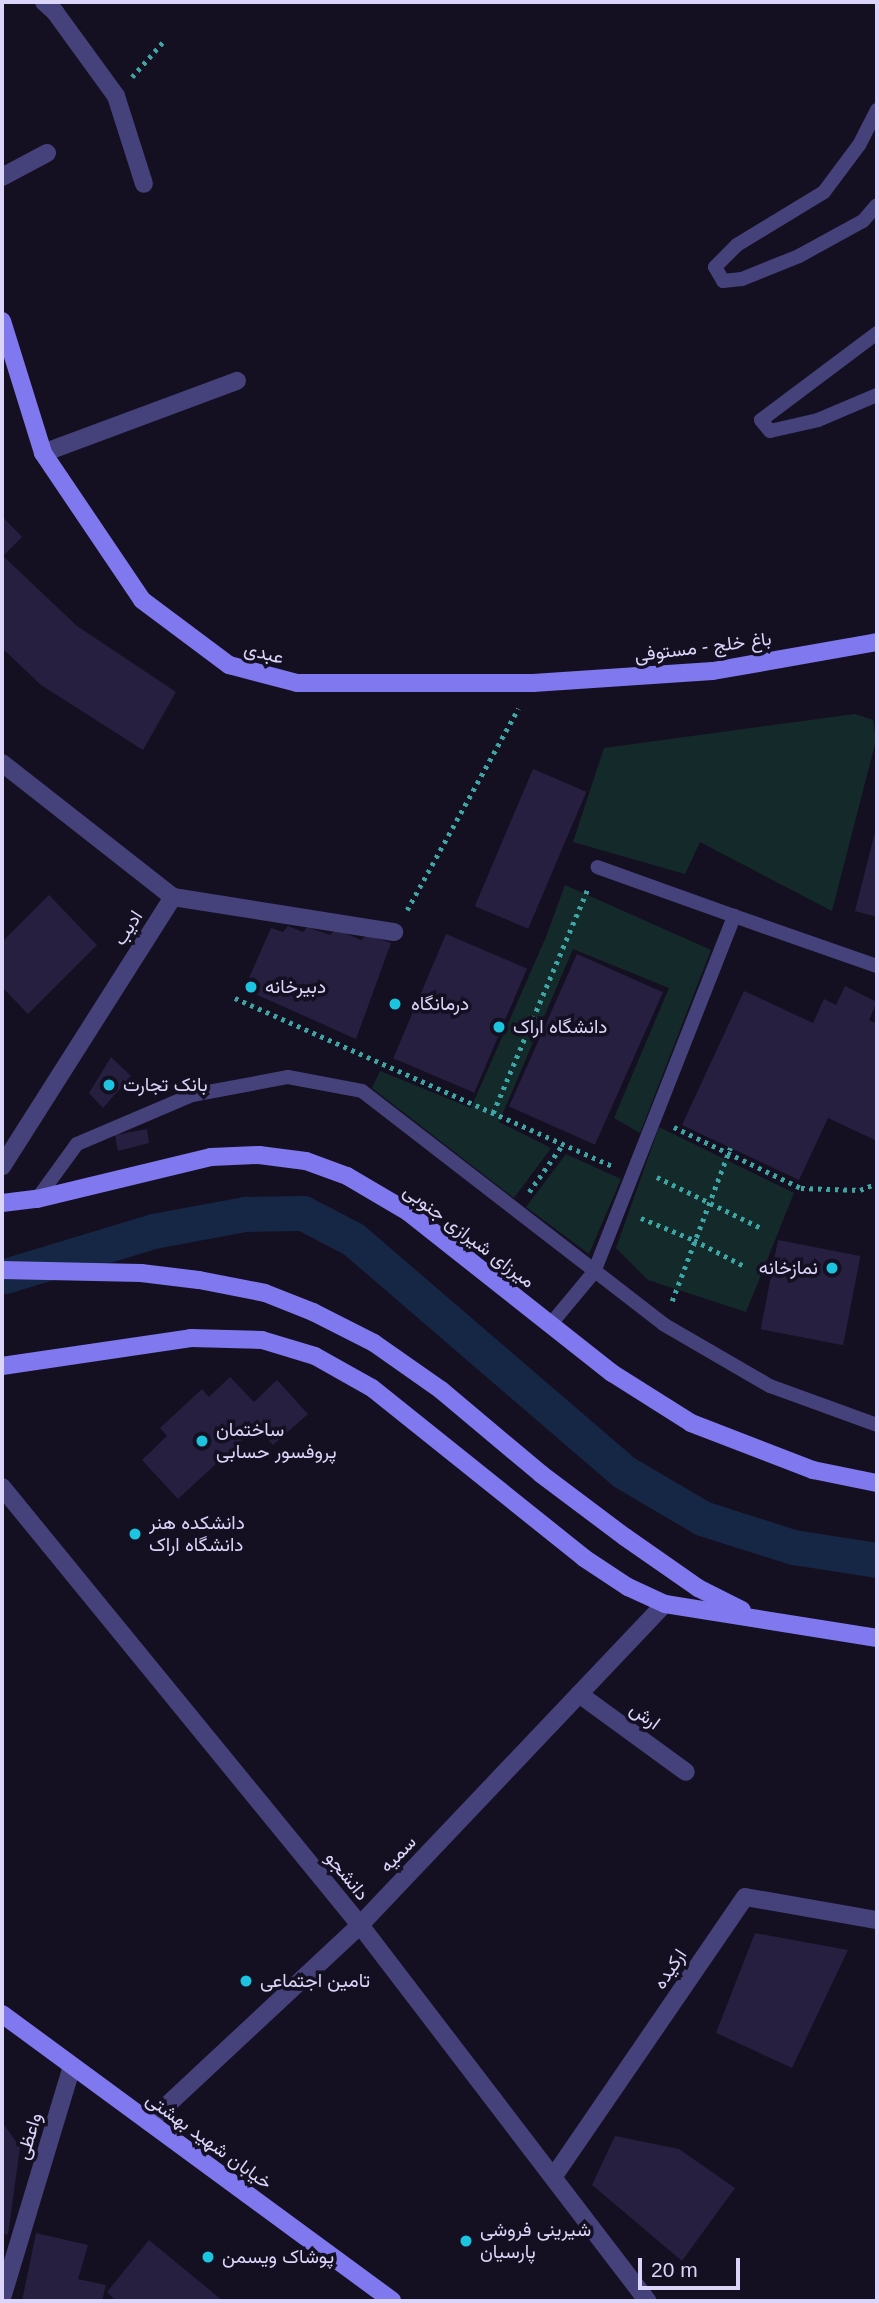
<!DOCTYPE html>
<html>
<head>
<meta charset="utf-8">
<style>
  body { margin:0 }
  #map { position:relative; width:879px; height:2303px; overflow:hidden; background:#141021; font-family:Arial,Vazirmatn,sans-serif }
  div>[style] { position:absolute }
  .green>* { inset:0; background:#142a2a }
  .canal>* { height:35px; margin:-17.5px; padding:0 17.5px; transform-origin:17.5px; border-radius:17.5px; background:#162645 }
  .building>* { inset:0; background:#261f3f; transform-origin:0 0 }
  .path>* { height:4.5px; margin-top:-2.25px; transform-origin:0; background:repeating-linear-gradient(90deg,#3da6a4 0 3.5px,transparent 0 8.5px) }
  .lane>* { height:14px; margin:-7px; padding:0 7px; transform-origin:7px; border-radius:7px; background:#45417a }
  .street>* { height:18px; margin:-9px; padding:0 9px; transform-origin:9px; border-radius:9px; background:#45417a }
  .secondary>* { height:18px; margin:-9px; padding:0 9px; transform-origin:9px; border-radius:9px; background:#7f78ee }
  .dots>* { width:19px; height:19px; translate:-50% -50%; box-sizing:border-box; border:4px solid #141021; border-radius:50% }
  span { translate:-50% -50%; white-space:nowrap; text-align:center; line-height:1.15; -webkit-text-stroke:7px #141021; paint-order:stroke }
  .street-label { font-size:19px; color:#dbd5fa }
  .poi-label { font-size:19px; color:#dbd5fa }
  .left { translate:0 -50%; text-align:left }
  .right { translate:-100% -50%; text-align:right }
  .frame { position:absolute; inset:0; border:4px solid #dbd5fa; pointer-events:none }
  .scale { position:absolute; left:638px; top:2258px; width:102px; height:32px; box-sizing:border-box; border:4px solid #dbd5fa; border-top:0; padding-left:9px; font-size:21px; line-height:24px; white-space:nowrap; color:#dbd5fa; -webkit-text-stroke:5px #141021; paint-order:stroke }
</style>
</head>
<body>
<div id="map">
  <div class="green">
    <div style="clip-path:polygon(855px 714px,873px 720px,876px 740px,832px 911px,700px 842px,685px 874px,573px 842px,604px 748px)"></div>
    <div style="clip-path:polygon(565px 885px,711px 950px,640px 1133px,614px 1118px,669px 988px,573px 949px,499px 1122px,551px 1148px,514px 1198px,372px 1088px,380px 1071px,471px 1108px,546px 937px)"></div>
    <div style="clip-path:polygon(659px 1127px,794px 1193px,746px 1312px,648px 1280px,616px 1248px)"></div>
    <div style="clip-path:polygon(566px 1154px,621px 1179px,589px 1254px,526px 1207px)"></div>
  </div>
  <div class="canal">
    <div style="left:5px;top:1276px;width:155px;rotate:-16.9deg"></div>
    <div style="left:153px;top:1231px;width:94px;rotate:-10.5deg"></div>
    <div style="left:245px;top:1214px;width:58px;rotate:-1deg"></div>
    <div style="left:303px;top:1213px;width:56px;rotate:27.5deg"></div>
    <div style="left:353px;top:1239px;width:357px;rotate:40.7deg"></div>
    <div style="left:624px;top:1472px;width:91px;rotate:30.5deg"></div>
    <div style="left:702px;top:1518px;width:96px;rotate:17.7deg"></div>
    <div style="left:793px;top:1547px;width:85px;rotate:8.8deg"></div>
  </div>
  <div class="building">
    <div style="clip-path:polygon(2px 516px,22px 537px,3px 556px,77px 626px,176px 692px,143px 750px,41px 685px,2px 648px)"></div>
    <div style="left:533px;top:769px;width:58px;height:149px;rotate:23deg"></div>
    <div style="clip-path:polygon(876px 828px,877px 828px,877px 917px,855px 911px)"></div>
    <div style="clip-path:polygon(49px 895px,97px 945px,28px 1014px,2px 987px,2px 942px)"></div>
    <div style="clip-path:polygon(288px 926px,303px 932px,307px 927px,330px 935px,336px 929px,361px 940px,367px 935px,391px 943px,356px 1039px,244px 989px,271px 928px,283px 932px)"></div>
    <div style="left:446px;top:934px;width:88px;height:135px;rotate:23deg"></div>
    <div style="left:577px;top:954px;width:94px;height:167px;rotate:24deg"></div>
    <div style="clip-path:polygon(845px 986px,877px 1002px,869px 1020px,877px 1024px,877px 1141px,828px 1118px,799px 1180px,682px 1125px,744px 991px,813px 1023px,824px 999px,836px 1005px)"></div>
    <div style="clip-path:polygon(111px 1057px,131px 1076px,103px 1108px,89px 1093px)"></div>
    <div style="clip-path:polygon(147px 1129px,149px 1143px,118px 1151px,115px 1135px)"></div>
    <div style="left:778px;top:1240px;width:84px;height:91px;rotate:11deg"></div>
    <div style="clip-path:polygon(230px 1377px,254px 1402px,277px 1380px,308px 1414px,273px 1445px,256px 1427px,178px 1499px,142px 1460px,167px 1436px,160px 1428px,202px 1389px,209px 1397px)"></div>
    <div style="clip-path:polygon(755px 1933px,848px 1950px,792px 2068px,716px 2033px)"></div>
    <div style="clip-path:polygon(2px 2122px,20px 2147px,8px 2235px,2px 2233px)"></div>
    <div style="clip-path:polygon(615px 2136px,679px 2149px,735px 2188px,682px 2261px,592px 2185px)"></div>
    <div style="clip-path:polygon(36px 2233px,88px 2245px,78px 2279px,106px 2285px,102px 2301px,22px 2301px)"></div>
    <div style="clip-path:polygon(149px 2240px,223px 2301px,116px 2301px,107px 2292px)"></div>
  </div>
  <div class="path">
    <div style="left:132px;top:77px;width:47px;rotate:-48.5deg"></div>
    <div style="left:407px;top:910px;width:230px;rotate:-61.1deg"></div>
    <div style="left:235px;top:998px;width:413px;rotate:24deg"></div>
    <div style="left:493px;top:1113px;width:244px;rotate:-67.1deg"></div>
    <div style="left:674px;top:1127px;width:141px;rotate:25.7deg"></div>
    <div style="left:801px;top:1188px;width:59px;rotate:1.9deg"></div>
    <div style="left:860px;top:1190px;width:18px;rotate:-22deg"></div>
    <div style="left:657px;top:1177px;width:116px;rotate:26.1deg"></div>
    <div style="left:529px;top:1192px;width:59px;rotate:-54.7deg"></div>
    <div style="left:641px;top:1218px;width:57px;rotate:22.5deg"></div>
    <div style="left:694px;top:1240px;width:59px;rotate:27.4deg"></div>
    <div style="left:672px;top:1301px;width:164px;rotate:-69.2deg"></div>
  </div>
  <div class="lane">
    <div style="left:877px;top:110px;width:39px;rotate:117deg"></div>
    <div style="left:859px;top:145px;width:59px;rotate:126.7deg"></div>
    <div style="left:824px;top:192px;width:102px;rotate:148.7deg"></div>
    <div style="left:737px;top:245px;width:31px;rotate:135deg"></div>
    <div style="left:715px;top:267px;width:16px;rotate:60deg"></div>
    <div style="left:723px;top:281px;width:19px;rotate:-6deg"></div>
    <div style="left:742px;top:279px;width:61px;rotate:-22deg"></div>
    <div style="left:799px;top:256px;width:73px;rotate:-28.7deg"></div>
    <div style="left:863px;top:221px;width:21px;rotate:-49deg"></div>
    <div style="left:877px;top:333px;width:145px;rotate:143.1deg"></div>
    <div style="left:761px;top:420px;width:14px;rotate:51deg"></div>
    <div style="left:770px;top:431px;width:49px;rotate:-12.9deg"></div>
    <div style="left:818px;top:420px;width:64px;rotate:-23deg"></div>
    <div style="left:734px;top:916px;width:151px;rotate:19.3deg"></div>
    <div style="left:37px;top:1199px;width:68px;rotate:-54deg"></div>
    <div style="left:77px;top:1144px;width:125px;rotate:-23.1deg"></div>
    <div style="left:192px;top:1095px;width:98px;rotate:-10.6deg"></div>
    <div style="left:288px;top:1077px;width:75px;rotate:10.7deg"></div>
    <div style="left:362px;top:1091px;width:381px;rotate:37.7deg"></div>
    <div style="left:663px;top:1324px;width:124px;rotate:30.1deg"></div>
    <div style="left:770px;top:1386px;width:114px;rotate:20deg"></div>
    <div style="left:550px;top:1325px;width:69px;rotate:-50.3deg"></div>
    <div style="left:594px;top:1272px;width:383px;rotate:-68.5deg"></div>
    <div style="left:734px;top:916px;width:145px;rotate:-160.3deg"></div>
  </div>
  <div class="street">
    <div style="left:44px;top:2px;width:15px;rotate:42deg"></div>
    <div style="left:55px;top:12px;width:104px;rotate:54deg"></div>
    <div style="left:116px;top:96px;width:92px;rotate:72.3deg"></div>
    <div style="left:2px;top:177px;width:51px;rotate:-28.1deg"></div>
    <div style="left:43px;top:453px;width:207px;rotate:-20.4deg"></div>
    <div style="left:2px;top:763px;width:217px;rotate:38.1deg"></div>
    <div style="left:173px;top:897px;width:319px;rotate:122.4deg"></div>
    <div style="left:173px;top:897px;width:224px;rotate:9deg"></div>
    <div style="left:2px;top:1487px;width:566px;rotate:50.74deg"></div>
    <div style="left:360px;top:1925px;width:473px;rotate:52.6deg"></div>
    <div style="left:579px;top:1694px;width:132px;rotate:36.1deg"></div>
    <div style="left:149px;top:2122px;width:289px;rotate:-43deg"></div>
    <div style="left:360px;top:1925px;width:443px;rotate:-46.5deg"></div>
    <div style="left:554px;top:2176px;width:338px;rotate:-55.6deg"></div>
    <div style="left:745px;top:1897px;width:134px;rotate:9.9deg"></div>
    <div style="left:2px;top:2298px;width:242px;rotate:-73.2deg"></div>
  </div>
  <div class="secondary">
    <div style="left:2px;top:321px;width:138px;rotate:72.7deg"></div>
    <div style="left:43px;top:453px;width:177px;rotate:56deg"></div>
    <div style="left:142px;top:600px;width:109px;rotate:36.8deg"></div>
    <div style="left:229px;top:665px;width:70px;rotate:14.8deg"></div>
    <div style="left:297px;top:683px;width:236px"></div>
    <div style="left:533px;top:683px;width:180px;rotate:-3.8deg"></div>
    <div style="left:713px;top:671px;width:167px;rotate:-10deg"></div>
    <div style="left:2px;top:1203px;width:35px;rotate:-7deg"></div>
    <div style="left:37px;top:1199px;width:179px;rotate:-13.6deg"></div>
    <div style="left:211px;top:1157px;width:48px;rotate:-2.4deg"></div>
    <div style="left:259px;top:1155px;width:47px;rotate:7.3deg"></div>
    <div style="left:306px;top:1161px;width:44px;rotate:20.1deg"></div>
    <div style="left:347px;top:1176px;width:71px;rotate:30.5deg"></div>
    <div style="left:408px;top:1212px;width:260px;rotate:38.3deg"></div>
    <div style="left:612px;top:1373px;width:93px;rotate:32.3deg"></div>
    <div style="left:691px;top:1423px;width:131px;rotate:21.1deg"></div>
    <div style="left:813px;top:1470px;width:65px;rotate:11.5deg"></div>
    <div style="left:2px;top:1270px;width:139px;rotate:1.2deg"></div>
    <div style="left:141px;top:1273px;width:58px;rotate:6.9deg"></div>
    <div style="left:199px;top:1280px;width:67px;rotate:11.1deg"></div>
    <div style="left:265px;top:1293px;width:52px;rotate:21.6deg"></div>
    <div style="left:313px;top:1312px;width:68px;rotate:26.9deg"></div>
    <div style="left:374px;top:1343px;width:82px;rotate:35deg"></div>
    <div style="left:441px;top:1390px;width:131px;rotate:40deg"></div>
    <div style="left:541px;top:1474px;width:105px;rotate:36.9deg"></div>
    <div style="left:625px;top:1537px;width:89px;rotate:34.9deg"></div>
    <div style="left:698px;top:1588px;width:49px;rotate:26.6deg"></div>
    <div style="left:2px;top:1366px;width:191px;rotate:-8.4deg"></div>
    <div style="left:191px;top:1338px;width:71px;rotate:1.6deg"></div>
    <div style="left:262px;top:1340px;width:55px;rotate:16.8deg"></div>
    <div style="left:315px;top:1356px;width:65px;rotate:29.3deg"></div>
    <div style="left:372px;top:1388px;width:272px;rotate:38.7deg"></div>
    <div style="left:584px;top:1558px;width:53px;rotate:33.4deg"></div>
    <div style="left:628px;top:1587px;width:41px;rotate:24.7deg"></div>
    <div style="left:665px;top:1604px;width:215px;rotate:9.1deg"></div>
    <div style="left:2px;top:2014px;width:484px;rotate:36.3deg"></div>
  </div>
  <div class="dots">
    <div style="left:251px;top:987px;background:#1cc4df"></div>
    <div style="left:395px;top:1004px;background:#1cc4df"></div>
    <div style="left:499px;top:1027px;background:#1cc4df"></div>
    <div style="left:109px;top:1085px;background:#1cc4df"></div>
    <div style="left:832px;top:1268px;background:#1cc4df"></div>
    <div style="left:202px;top:1441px;background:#1cc4df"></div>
    <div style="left:135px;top:1534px;background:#1cc4df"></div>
    <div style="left:246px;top:1981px;background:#1cc4df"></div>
    <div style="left:466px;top:2241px;background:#1cc4df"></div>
    <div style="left:208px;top:2257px;background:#1cc4df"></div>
  </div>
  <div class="street-label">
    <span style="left:703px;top:647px;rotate:-7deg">باغ خلج - مستوفی</span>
    <span style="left:264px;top:653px;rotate:15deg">عبدی</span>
    <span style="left:128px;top:928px;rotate:-57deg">ادیب</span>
    <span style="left:469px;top:1236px;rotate:37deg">میرزای شیرازی جنوبی</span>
    <span style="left:645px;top:1716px;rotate:36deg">ارش</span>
    <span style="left:398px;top:1854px;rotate:-46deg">سمیه</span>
    <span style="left:347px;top:1876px;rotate:51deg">دانشجو</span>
    <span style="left:670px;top:1969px;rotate:-56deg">ارکیده</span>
    <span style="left:29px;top:2136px;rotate:-73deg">واعظی</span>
    <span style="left:209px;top:2141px;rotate:36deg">خیابان شهید بهشتی</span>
  </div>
  <div class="poi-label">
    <span class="left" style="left:265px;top:987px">دبیرخانه</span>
    <span class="left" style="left:411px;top:1004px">درمانگاه</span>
    <span class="left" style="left:513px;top:1027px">دانشگاه اراک</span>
    <span class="left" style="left:123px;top:1085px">بانک تجارت</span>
    <span class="right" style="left:818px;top:1268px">نمازخانه</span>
    <span class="left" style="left:216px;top:1441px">ساختمان<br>پروفسور حسابی</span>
    <span class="left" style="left:149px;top:1534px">دانشکده هنر<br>دانشگاه اراک</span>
    <span class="left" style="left:260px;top:1981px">تامین اجتماعی</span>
    <span class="left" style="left:480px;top:2241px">شیرینی فروشی<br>پارسیان</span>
    <span class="left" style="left:222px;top:2257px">پوشاک ویسمن</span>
  </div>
  <div class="frame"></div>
  <div class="scale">20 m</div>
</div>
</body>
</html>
